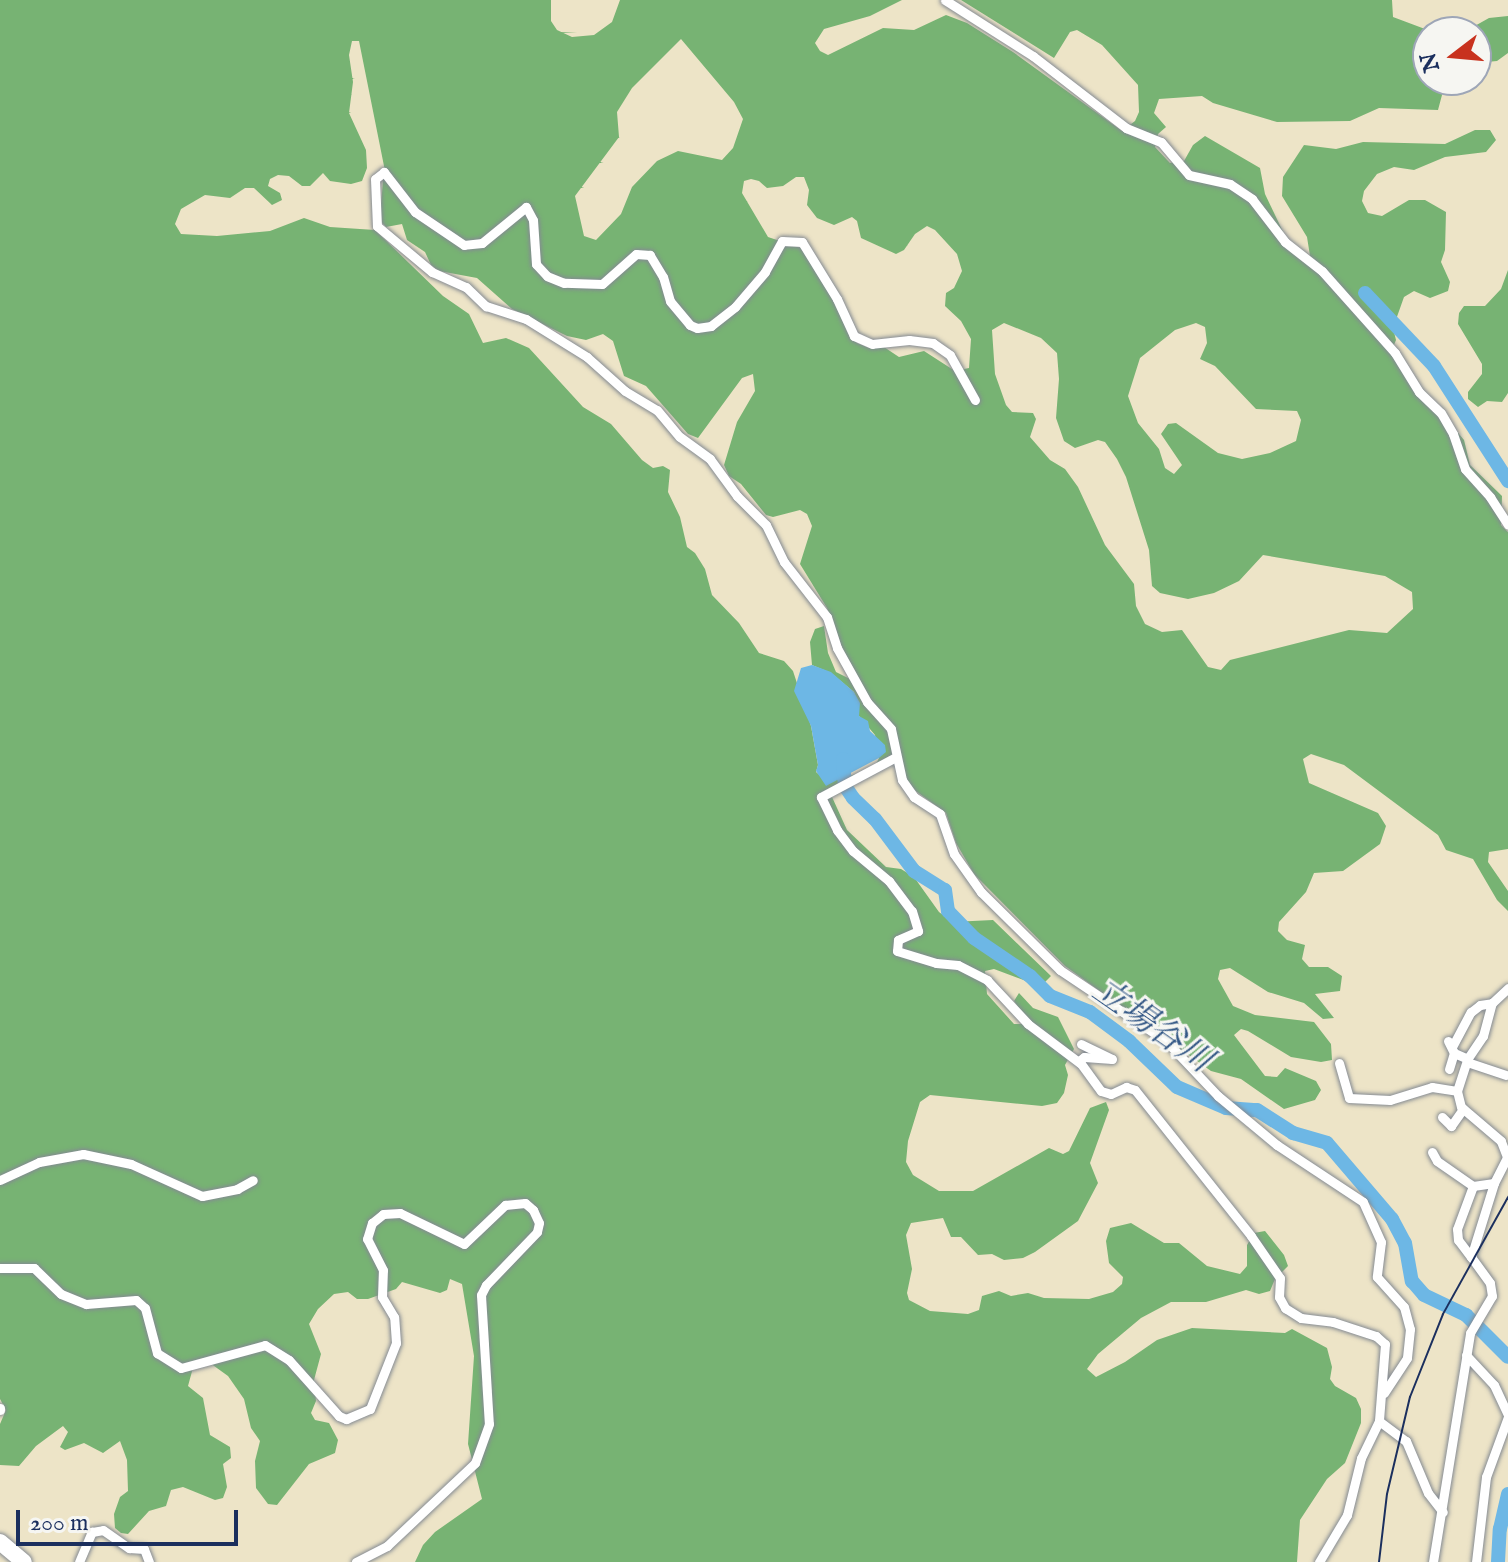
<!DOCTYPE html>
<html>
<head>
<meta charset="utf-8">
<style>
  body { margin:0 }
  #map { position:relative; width:1508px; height:1562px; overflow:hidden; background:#ede4c7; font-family:"IM FELL English","Noto Serif JP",serif }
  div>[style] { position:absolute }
  .forest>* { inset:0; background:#77b373 }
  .water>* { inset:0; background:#6db7e5 }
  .river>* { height:14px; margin:-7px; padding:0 7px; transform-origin:7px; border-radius:7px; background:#6db7e5 }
  .roads { filter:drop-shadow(0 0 2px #848a92) drop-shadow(0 0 2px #848a92) }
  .street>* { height:9px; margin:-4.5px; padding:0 4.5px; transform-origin:4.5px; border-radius:4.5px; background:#fff }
  .highway>* { height:16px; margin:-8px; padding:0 8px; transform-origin:8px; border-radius:8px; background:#fff }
  .rail>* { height:2px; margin:-1px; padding:0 1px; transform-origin:1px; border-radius:1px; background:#1b2f5e }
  span { translate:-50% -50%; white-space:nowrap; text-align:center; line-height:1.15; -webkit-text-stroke:6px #f6f6f2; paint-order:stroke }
  .water-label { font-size:34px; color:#345886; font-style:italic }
  .north { position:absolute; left:1412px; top:16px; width:80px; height:80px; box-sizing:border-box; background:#f6f6f2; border:2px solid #9ea6b7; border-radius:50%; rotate:254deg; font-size:22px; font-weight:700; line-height:32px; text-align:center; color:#1b2f5e }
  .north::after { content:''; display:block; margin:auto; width:28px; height:36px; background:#c8321e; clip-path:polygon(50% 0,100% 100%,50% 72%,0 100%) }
  .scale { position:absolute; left:16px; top:1510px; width:222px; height:36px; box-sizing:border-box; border:4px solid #1b2f5e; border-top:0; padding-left:10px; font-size:24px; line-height:28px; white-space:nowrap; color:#1b2f5e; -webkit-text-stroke:6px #f6f6f2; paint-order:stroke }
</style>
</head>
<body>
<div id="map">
  <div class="forest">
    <div style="clip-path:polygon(evenodd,0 0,551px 0,551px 21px,557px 30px,572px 37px,594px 35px,612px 22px,620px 0,902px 0,870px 16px,824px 29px,815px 43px,820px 51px,828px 55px,883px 28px,914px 30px,946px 15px,967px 23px,1013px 52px,1122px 131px,1135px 121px,1139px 112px,1138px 85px,1102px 45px,1077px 30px,1070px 32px,1054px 58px,961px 0,1392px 0,1393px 17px,1433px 32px,1428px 32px,1428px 80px,1446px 80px,1438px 110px,1379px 108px,1350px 121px,1277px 122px,1213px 103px,1202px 96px,1159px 99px,1154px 113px,1166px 127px,1158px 134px,1155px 147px,1170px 163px,1184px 161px,1193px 145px,1205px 136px,1260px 168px,1265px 194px,1285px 236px,1303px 262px,1310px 256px,1307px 237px,1282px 196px,1283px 177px,1304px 145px,1336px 149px,1363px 142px,1445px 144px,1475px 130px,1490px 130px,1496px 140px,1486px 152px,1445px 157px,1414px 170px,1394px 167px,1377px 174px,1364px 191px,1362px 201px,1368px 213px,1382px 216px,1409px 200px,1425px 200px,1446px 212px,1445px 250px,1441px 262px,1450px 282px,1448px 291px,1430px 298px,1414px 291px,1404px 297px,1393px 328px,1396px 340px,1391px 352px,1464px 440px,1470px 465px,1502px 496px,1501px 525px,1508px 532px,1508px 849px,1489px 852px,1488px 862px,1508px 891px,1508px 911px,1497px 900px,1473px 859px,1446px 850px,1438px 835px,1344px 765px,1311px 754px,1303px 759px,1309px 783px,1378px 813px,1386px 826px,1380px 844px,1343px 871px,1314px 873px,1306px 892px,1279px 922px,1278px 931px,1287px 940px,1305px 945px,1302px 959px,1309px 967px,1328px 967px,1342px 976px,1340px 991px,1315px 994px,1334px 1018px,1323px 1019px,1304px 1003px,1268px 992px,1230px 968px,1220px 970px,1218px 979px,1233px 1006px,1255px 1015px,1314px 1022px,1331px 1044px,1332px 1060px,1321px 1062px,1291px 1057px,1248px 1031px,1241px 1029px,1234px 1035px,1265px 1076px,1277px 1077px,1285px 1068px,1316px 1081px,1321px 1090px,1315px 1100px,1284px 1109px,1241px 1079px,1211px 1071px,1065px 966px,974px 874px,956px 843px,946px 813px,913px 789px,904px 779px,896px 755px,876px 764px,879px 758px,875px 735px,859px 716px,854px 692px,831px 673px,812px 665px,810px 642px,815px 629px,824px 626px,828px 653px,836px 672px,852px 680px,856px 673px,841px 647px,827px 608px,800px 564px,812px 526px,807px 514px,800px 510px,773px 517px,766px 515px,741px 484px,729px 476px,724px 465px,737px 422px,755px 391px,753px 374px,742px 378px,698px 438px,688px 434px,646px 386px,624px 376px,613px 341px,603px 334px,586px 340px,567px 336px,512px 309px,477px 278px,439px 271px,431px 265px,425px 252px,407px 240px,402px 224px,386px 227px,380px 220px,384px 166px,359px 41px,352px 41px,349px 55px,353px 82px,349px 113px,366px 150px,367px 168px,362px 181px,351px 184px,330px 181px,323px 173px,310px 186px,302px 186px,289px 176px,278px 175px,270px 179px,268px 186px,280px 193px,282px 200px,272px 205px,254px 188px,245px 188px,230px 198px,205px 195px,181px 209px,175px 224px,181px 234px,217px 236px,270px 231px,304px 218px,330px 227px,375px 230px,443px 296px,469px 314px,483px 343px,506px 338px,529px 348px,583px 407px,611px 424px,642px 460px,653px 468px,663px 466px,670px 470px,668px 492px,680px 517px,687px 547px,695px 553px,705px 569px,712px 595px,739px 623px,759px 653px,784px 661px,793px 671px,811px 726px,818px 765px,816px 772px,823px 778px,835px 780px,856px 774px,832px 797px,847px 830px,886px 867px,901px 869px,914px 877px,939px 912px,952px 922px,993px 920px,1051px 976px,1045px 982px,1029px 982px,994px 969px,985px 971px,987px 994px,1014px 1024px,1021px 1024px,1025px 1017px,1014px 1001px,1019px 993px,1033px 1008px,1058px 1017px,1074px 1049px,1065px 1065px,1068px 1075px,1064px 1093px,1057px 1103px,1042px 1106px,930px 1095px,920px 1102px,908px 1141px,906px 1162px,913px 1175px,939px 1191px,973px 1191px,1049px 1148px,1063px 1154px,1069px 1151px,1090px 1108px,1106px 1102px,1109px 1110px,1090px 1163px,1098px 1183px,1078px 1221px,1035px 1252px,1023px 1258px,1004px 1260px,992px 1254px,978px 1255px,961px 1237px,951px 1237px,943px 1218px,911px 1223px,906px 1235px,912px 1269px,907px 1293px,909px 1300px,930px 1311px,968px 1314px,979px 1310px,982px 1296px,999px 1291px,1011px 1296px,1028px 1293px,1044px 1298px,1089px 1299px,1113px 1292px,1122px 1284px,1123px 1277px,1109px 1263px,1106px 1241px,1110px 1228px,1131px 1223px,1164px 1243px,1179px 1243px,1207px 1266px,1240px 1274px,1247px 1266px,1247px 1245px,1254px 1233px,1265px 1231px,1284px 1255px,1288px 1266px,1275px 1279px,1270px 1291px,1259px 1294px,1246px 1290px,1206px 1302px,1171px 1302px,1141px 1318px,1098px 1354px,1087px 1369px,1096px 1377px,1125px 1362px,1157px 1340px,1192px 1328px,1285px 1333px,1292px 1329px,1327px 1348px,1332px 1367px,1330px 1379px,1335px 1386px,1356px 1398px,1361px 1409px,1361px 1423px,1345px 1463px,1327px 1479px,1300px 1520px,1297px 1562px,415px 1562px,423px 1545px,435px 1532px,482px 1499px,468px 1444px,474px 1356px,462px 1284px,450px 1279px,447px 1290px,440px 1293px,402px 1282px,396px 1289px,368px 1299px,357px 1299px,348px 1292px,334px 1294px,318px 1309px,309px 1324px,321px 1354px,314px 1380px,316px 1401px,311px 1413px,315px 1420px,329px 1423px,338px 1440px,335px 1453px,309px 1464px,277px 1505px,268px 1504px,256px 1488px,255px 1461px,260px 1441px,251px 1428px,244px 1399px,228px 1376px,203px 1358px,194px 1364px,188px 1386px,203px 1398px,210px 1435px,230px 1447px,231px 1458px,223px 1464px,227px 1487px,223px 1498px,215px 1500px,183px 1487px,171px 1490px,166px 1506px,149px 1511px,128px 1534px,121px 1533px,115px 1528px,114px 1514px,120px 1497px,128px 1491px,127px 1460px,120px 1441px,103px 1453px,84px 1443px,65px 1450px,60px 1447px,68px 1432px,63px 1426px,36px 1446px,19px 1466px,0 1465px,0 1424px,6px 1410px,0 1399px,0 0,681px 39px,734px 102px,743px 119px,733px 148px,722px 160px,678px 151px,657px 161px,632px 187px,621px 214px,596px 240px,584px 236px,575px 196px,619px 137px,617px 112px,632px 88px,681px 39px,0 0,796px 177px,804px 177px,809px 190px,807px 205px,817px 218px,834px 225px,852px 217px,857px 221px,861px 238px,896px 254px,904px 250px,915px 234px,927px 226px,935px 230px,957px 254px,962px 271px,954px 288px,946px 293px,945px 306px,961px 321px,971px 339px,969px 368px,955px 371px,924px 351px,899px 357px,884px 347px,869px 348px,857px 343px,804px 249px,768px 237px,742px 193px,744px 181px,751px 179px,759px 181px,767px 188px,783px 186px,796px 177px,0 0,1004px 323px,1041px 338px,1057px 353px,1059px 379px,1056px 418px,1064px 441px,1075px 448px,1098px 440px,1105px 442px,1117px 459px,1126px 477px,1149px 550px,1152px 586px,1160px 593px,1188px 599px,1214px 593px,1239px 581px,1263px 555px,1385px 576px,1412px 592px,1413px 609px,1387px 633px,1349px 630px,1230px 660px,1221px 670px,1208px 667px,1182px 630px,1162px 632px,1145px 624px,1136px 606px,1134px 584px,1105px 545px,1078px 487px,1065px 469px,1050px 460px,1030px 437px,1036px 419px,1033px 413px,1012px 412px,1006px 405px,995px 374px,992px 330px,1004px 323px,0 0,1196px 323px,1205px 327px,1207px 343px,1200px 359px,1215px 366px,1256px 409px,1297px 411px,1301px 420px,1296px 441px,1270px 453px,1242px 459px,1218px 453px,1176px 423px,1168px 424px,1161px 434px,1182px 465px,1174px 474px,1165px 468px,1159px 449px,1138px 423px,1128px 396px,1140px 358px,1175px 330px,1196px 323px)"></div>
    <div style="clip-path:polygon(1508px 16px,1508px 53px,1497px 61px,1476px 63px,1476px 32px,1446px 32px,1451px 29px,1464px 32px,1489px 18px)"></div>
    <div style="clip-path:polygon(1508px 270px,1508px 393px,1502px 402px,1487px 401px,1478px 407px,1468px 399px,1468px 392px,1482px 374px,1482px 364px,1458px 324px,1459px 313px,1464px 306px,1485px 306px,1501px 289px)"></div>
  </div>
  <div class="water">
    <div style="clip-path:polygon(812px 665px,831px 672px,854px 692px,860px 703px,859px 716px,868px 721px,870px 731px,885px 745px,886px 752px,879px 758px,826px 786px,816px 771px,818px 765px,811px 726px,794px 691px,801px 668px)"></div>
  </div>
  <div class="river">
    <div style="left:1365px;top:293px;width:100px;rotate:46.6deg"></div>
    <div style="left:1434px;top:366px;width:137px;rotate:57.2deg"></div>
    <div style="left:843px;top:759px;width:27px;rotate:86deg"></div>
    <div style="left:845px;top:786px;width:14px;rotate:56deg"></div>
    <div style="left:853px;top:798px;width:30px;rotate:44deg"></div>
    <div style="left:875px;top:819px;width:65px;rotate:53.1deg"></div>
    <div style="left:914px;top:871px;width:36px;rotate:32deg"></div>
    <div style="left:945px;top:890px;width:21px;rotate:82deg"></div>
    <div style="left:948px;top:911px;width:37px;rotate:46deg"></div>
    <div style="left:974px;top:938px;width:68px;rotate:34.2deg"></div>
    <div style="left:1030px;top:976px;width:28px;rotate:45deg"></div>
    <div style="left:1050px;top:996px;width:43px;rotate:21.8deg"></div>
    <div style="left:1090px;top:1012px;width:49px;rotate:36.6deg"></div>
    <div style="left:1129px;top:1041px;width:66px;rotate:43.8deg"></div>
    <div style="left:1177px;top:1087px;width:53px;rotate:23.2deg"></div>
    <div style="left:1226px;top:1108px;width:31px;rotate:4deg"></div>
    <div style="left:1257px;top:1110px;width:43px;rotate:32.6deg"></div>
    <div style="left:1293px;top:1133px;width:35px;rotate:16deg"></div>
    <div style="left:1327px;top:1143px;width:100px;rotate:49.5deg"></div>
    <div style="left:1392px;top:1219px;width:27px;rotate:62deg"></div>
    <div style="left:1405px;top:1243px;width:39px;rotate:80deg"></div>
    <div style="left:1412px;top:1281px;width:18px;rotate:49deg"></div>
    <div style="left:1424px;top:1295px;width:47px;rotate:25.5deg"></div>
    <div style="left:1466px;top:1315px;width:59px;rotate:45deg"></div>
    <div style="left:1498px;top:1562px;width:33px;rotate:-87deg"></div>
    <div style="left:1500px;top:1529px;width:36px;rotate:-77deg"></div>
  </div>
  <div class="roads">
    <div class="street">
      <div style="left:945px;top:0;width:104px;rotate:32.5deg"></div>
      <div style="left:1033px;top:56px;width:118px;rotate:37.7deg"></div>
      <div style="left:1126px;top:128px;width:38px;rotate:22deg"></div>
      <div style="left:1161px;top:142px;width:43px;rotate:49.7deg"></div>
      <div style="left:1189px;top:175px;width:42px;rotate:12.4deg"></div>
      <div style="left:1230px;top:184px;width:27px;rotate:34deg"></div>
      <div style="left:1252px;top:199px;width:54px;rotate:52.5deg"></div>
      <div style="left:1285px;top:242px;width:47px;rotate:38.1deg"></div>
      <div style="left:1322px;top:271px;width:110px;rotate:48.3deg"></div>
      <div style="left:1395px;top:353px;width:46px;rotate:58.4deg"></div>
      <div style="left:1419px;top:392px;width:30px;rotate:44deg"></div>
      <div style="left:1441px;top:413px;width:24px;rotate:60deg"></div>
      <div style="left:1453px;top:434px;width:37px;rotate:71deg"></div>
      <div style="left:1465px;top:469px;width:38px;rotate:48deg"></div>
      <div style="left:1490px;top:497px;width:33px;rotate:57deg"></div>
      <div style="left:975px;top:400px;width:51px;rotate:-119.1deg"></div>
      <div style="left:950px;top:355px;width:21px;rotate:-145deg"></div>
      <div style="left:933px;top:343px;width:24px;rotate:-173deg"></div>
      <div style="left:909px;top:340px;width:37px;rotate:174deg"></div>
      <div style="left:872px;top:344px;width:20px;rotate:-156deg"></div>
      <div style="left:854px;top:336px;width:41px;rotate:-114.7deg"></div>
      <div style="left:837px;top:299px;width:67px;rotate:-121.6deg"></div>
      <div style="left:802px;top:242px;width:20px;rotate:-177deg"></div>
      <div style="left:782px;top:241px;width:35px;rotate:119deg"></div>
      <div style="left:765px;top:272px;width:46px;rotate:130.6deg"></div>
      <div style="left:735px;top:307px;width:31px;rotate:142deg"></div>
      <div style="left:711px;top:326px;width:14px;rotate:172deg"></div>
      <div style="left:697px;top:328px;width:8px;rotate:-157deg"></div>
      <div style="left:690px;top:325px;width:31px;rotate:-130deg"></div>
      <div style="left:670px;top:301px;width:25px;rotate:-106deg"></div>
      <div style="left:663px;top:277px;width:26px;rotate:-121deg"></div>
      <div style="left:650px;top:255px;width:14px;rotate:-176deg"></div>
      <div style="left:636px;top:254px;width:45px;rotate:138.6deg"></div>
      <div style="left:602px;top:284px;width:38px;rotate:-178deg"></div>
      <div style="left:564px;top:283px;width:18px;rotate:-158deg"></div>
      <div style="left:547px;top:276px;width:16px;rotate:-133deg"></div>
      <div style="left:536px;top:264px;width:44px;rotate:-93.9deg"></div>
      <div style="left:533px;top:220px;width:15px;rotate:-118deg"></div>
      <div style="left:526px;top:207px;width:57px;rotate:140.7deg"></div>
      <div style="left:482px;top:243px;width:18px;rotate:174deg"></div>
      <div style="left:464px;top:245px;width:59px;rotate:-146deg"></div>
      <div style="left:415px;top:212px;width:51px;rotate:-127.8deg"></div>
      <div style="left:384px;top:172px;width:11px;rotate:142deg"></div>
      <div style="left:375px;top:179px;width:47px;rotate:87.6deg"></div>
      <div style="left:377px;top:226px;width:72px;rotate:39.9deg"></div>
      <div style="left:432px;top:272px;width:37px;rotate:24deg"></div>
      <div style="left:466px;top:287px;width:28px;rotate:44deg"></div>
      <div style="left:486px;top:306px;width:42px;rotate:18deg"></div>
      <div style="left:526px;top:319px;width:72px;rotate:31.9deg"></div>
      <div style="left:587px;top:357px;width:51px;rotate:41.8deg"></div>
      <div style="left:625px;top:391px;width:37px;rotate:31deg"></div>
      <div style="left:657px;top:410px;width:35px;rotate:50deg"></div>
      <div style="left:680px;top:437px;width:37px;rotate:36deg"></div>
      <div style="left:710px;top:459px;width:46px;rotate:53.9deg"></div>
      <div style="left:737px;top:496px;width:41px;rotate:45deg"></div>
      <div style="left:766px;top:525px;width:41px;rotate:64.1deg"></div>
      <div style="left:784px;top:562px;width:70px;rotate:52deg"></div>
      <div style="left:827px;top:617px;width:33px;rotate:72deg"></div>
      <div style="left:837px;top:648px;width:62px;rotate:60.9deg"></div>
      <div style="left:867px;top:702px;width:36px;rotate:48deg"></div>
      <div style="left:891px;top:729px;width:52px;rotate:77.8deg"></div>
      <div style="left:902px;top:780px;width:21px;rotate:55deg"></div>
      <div style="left:914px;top:797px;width:31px;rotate:33deg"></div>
      <div style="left:940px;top:814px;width:42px;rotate:70.7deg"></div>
      <div style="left:954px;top:854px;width:47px;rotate:54.6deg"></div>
      <div style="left:981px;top:892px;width:111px;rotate:44.6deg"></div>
      <div style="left:1060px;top:970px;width:128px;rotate:33.8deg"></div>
      <div style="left:1166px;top:1041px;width:76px;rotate:46.6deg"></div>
      <div style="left:1218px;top:1096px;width:77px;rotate:39.7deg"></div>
      <div style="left:1277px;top:1145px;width:103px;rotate:33.5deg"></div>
      <div style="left:1363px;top:1202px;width:44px;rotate:65.8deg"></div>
      <div style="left:1381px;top:1242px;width:35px;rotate:97deg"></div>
      <div style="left:1377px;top:1277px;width:40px;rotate:48deg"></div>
      <div style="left:1404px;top:1307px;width:23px;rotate:75deg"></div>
      <div style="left:1410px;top:1329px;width:29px;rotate:96deg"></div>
      <div style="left:1407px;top:1358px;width:42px;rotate:123.3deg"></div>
      <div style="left:894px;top:758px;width:83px;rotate:151.9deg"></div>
      <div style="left:821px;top:797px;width:37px;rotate:64deg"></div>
      <div style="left:837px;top:830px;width:26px;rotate:53deg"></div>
      <div style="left:853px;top:851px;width:47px;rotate:39.8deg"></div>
      <div style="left:889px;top:881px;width:38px;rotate:53deg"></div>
      <div style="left:912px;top:911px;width:21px;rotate:73deg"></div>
      <div style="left:918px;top:931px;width:22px;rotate:156deg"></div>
      <div style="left:898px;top:940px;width:11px;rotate:95deg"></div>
      <div style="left:897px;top:951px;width:41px;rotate:17.1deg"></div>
      <div style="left:936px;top:963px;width:22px;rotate:5deg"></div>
      <div style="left:958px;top:965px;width:33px;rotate:27deg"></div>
      <div style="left:987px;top:980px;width:60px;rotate:47deg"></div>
      <div style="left:1028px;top:1024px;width:65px;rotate:36.9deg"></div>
      <div style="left:1448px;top:1041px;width:13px;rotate:63deg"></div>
      <div style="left:1454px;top:1053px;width:15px;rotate:23deg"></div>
      <div style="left:1081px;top:1044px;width:34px;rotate:26deg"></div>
      <div style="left:1112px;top:1059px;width:28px;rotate:-176deg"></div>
      <div style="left:1084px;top:1057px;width:6px;rotate:141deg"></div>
      <div style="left:1079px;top:1061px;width:37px;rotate:54deg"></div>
      <div style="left:1101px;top:1091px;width:10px;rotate:17deg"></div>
      <div style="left:1111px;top:1094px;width:17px;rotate:-25deg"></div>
      <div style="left:1126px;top:1087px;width:9px;rotate:18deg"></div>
      <div style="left:1135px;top:1090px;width:186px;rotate:51.5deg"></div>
      <div style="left:1251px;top:1236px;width:51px;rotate:55.4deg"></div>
      <div style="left:1280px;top:1278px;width:19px;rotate:93deg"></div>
      <div style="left:1279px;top:1297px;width:13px;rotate:61deg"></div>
      <div style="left:1285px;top:1308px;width:19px;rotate:32deg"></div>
      <div style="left:1301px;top:1318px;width:32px;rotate:7deg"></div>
      <div style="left:1333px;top:1322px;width:45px;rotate:18deg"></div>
      <div style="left:1376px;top:1336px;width:12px;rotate:42deg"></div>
      <div style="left:1385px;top:1344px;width:77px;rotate:94.5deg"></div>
      <div style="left:1379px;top:1421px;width:41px;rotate:115.9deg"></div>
      <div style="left:1361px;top:1458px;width:59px;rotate:103.8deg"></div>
      <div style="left:1347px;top:1515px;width:55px;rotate:120.8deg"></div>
      <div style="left:1452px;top:1047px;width:40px;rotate:-62deg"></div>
      <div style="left:1471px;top:1012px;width:11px;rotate:-38deg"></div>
      <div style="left:1480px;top:1005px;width:12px;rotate:-9deg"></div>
      <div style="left:1467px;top:1062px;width:41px;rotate:18.4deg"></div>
      <div style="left:1339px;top:1063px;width:36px;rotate:74deg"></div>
      <div style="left:1349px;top:1098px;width:41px;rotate:2.8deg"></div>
      <div style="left:1390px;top:1100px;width:44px;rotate:-17.2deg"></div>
      <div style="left:1432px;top:1087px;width:25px;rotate:9deg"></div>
      <div style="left:1449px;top:1069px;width:17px;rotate:-73deg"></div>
      <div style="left:1442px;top:1117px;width:13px;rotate:45deg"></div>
      <div style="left:1451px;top:1126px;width:21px;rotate:-55deg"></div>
      <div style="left:1432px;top:1152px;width:10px;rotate:61deg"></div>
      <div style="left:1437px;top:1161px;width:44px;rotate:34.8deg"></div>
      <div style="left:0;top:1180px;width:43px;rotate:-24.8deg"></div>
      <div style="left:39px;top:1162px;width:45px;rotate:-10.3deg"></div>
      <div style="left:83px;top:1154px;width:49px;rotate:11.8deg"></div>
      <div style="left:131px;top:1164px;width:78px;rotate:24.3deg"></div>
      <div style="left:202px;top:1196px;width:36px;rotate:-11deg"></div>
      <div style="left:237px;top:1189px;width:18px;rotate:-29deg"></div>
      <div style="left:1471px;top:1257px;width:21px;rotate:-127deg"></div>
      <div style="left:1458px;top:1240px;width:11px;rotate:-95deg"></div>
      <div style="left:1457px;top:1229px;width:46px;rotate:-69.6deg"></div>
      <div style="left:1473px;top:1186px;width:21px;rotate:-8deg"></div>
      <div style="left:0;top:1268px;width:34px"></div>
      <div style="left:34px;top:1268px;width:37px;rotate:44deg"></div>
      <div style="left:61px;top:1294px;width:27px;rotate:22deg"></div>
      <div style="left:86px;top:1304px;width:50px;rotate:-4.6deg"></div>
      <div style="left:136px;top:1300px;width:12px;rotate:42deg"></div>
      <div style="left:145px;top:1308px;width:47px;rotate:75.1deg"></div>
      <div style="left:157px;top:1353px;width:28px;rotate:32deg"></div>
      <div style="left:181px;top:1368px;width:87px;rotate:-15.3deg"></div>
      <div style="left:265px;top:1345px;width:28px;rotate:32deg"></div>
      <div style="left:289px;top:1360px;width:75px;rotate:48.2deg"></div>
      <div style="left:339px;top:1416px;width:8px;rotate:23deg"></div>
      <div style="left:346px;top:1419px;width:26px;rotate:-23deg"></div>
      <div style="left:370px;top:1409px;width:71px;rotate:-68.5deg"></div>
      <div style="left:396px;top:1343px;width:26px;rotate:-94deg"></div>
      <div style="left:394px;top:1317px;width:23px;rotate:-121deg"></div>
      <div style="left:382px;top:1297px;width:27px;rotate:-88deg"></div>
      <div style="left:383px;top:1270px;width:35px;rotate:-117deg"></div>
      <div style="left:367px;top:1239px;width:17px;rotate:-73deg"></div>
      <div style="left:372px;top:1223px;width:14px;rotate:-39deg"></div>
      <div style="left:383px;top:1214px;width:17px;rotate:-3deg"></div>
      <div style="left:400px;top:1213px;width:71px;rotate:25.8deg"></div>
      <div style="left:464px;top:1244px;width:57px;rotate:-43.6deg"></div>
      <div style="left:505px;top:1205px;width:20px;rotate:-6deg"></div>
      <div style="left:525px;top:1203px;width:11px;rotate:41deg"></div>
      <div style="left:533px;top:1210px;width:14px;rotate:65deg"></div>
      <div style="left:539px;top:1223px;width:9px;rotate:103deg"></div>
      <div style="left:537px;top:1232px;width:74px;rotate:133.9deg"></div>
      <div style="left:486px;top:1285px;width:11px;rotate:117deg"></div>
      <div style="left:481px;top:1295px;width:129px;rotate:86.5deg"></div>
      <div style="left:489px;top:1424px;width:41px;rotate:109.7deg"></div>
      <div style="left:475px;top:1463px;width:121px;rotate:136.7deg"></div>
      <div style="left:387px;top:1546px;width:35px;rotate:153deg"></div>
      <div style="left:1466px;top:1355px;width:41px;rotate:47deg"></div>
      <div style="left:1494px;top:1385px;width:33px;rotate:65deg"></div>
      <div style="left:0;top:1408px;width:2px;rotate:90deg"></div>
      <div style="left:1379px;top:1421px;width:34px;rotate:37deg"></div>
      <div style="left:1406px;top:1441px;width:56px;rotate:67.1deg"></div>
      <div style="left:1428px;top:1493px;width:24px;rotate:52deg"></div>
      <div style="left:79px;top:1562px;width:33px;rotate:-67deg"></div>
      <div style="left:92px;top:1532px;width:11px;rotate:-10deg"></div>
      <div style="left:103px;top:1530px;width:32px;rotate:35deg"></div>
      <div style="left:129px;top:1548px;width:15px;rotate:4deg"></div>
      <div style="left:144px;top:1549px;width:14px;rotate:69deg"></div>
      <div style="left:1433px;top:1562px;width:232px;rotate:-80.8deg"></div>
      <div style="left:1470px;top:1333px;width:43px;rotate:-59.3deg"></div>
      <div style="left:1492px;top:1296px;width:13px;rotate:-99deg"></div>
      <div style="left:1490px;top:1283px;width:32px;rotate:-126deg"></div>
      <div style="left:1471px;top:1257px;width:77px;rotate:-72.7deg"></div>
      <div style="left:1494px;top:1183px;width:29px;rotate:-63deg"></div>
      <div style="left:1507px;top:1157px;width:17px;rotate:-111deg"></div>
      <div style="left:1501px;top:1141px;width:52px;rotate:-139.6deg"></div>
      <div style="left:1461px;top:1107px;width:16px;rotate:-104deg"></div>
      <div style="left:1457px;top:1091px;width:35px;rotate:-72deg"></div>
      <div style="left:1468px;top:1058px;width:27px;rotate:-56deg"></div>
      <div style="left:1483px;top:1036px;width:34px;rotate:-75deg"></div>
      <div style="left:1492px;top:1003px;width:22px;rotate:-43deg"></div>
      <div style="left:1476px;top:1562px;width:86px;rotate:-83.3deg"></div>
      <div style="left:1486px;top:1477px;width:64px;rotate:-69.9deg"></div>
    </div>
    <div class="highway">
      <div style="left:0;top:1542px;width:31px;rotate:40deg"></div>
    </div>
  </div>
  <div class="rail">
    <div style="left:1379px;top:1562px;width:68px;rotate:-83.3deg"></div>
    <div style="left:1387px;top:1494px;width:100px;rotate:-76.7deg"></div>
    <div style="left:1410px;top:1397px;width:89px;rotate:-68.3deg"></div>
    <div style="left:1443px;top:1314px;width:134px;rotate:-60.9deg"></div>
  </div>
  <div class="water-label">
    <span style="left:1152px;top:1026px;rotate:35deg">立場谷川</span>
  </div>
  <div class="north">N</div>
  <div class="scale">200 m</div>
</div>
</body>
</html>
